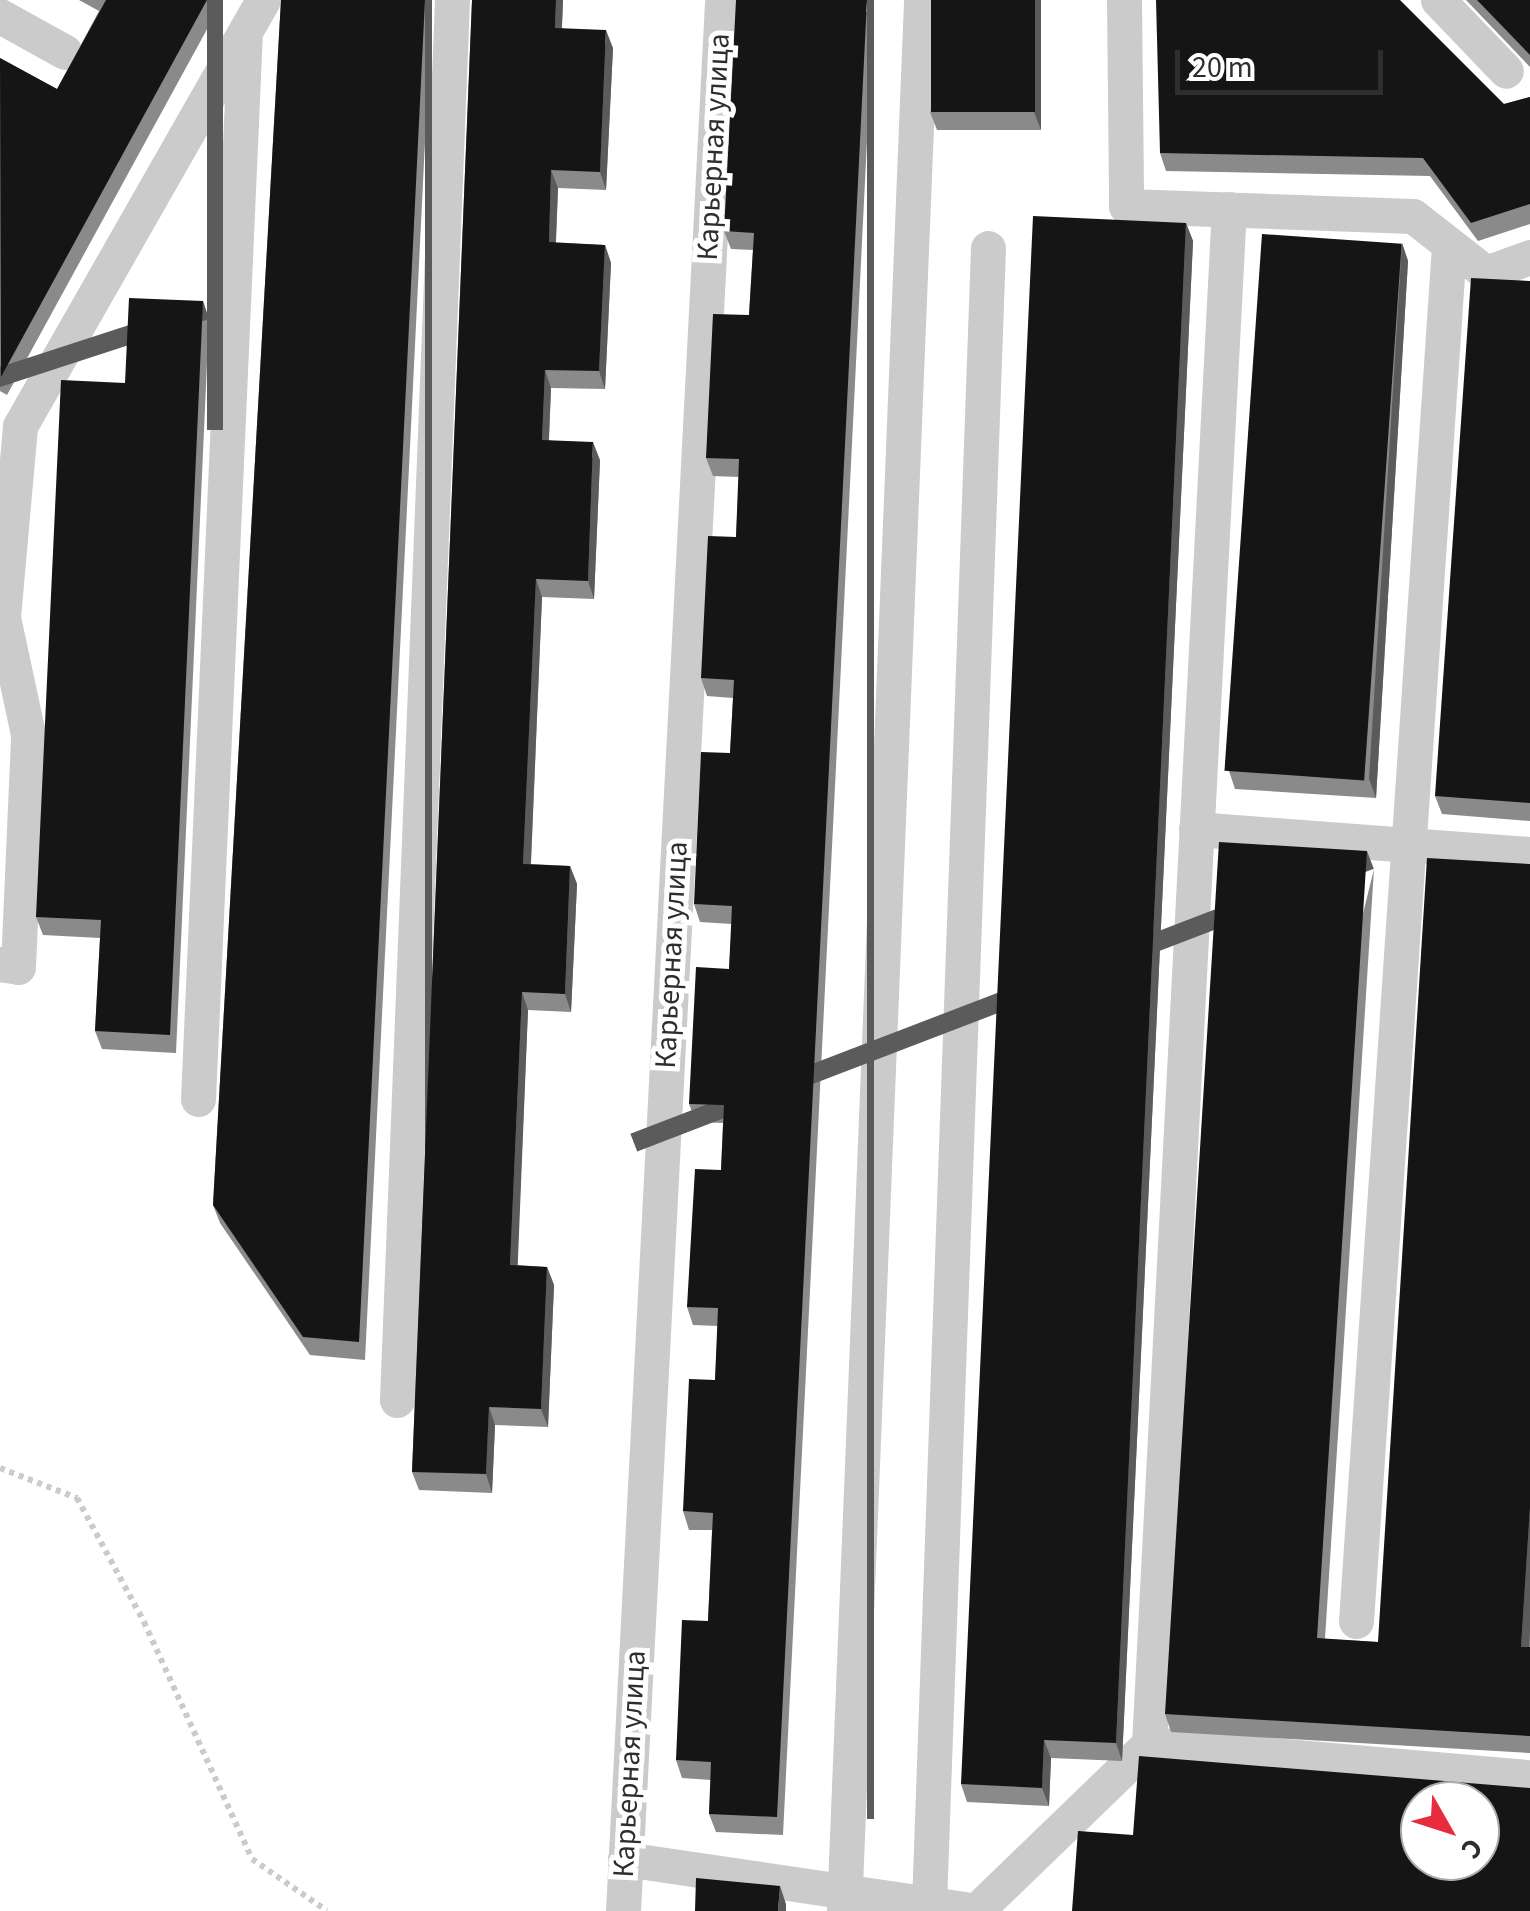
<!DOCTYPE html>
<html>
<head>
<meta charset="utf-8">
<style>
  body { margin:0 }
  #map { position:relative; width:1530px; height:1911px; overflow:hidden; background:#fff; font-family:"Source Sans 3",sans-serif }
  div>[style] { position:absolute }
  .path>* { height:6px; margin-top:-3px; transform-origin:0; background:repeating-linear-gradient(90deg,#cbcbcb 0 5px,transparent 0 10px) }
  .lane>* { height:35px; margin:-17.5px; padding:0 17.5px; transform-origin:17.5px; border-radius:17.5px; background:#cbcbcb }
  .wall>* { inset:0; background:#8a8a8a }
  .shaded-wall>* { inset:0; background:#5b5b5b; transform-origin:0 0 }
  .building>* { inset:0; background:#151515; transform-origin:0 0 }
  span { translate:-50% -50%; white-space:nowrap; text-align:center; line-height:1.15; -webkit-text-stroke:10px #fff; paint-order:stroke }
  .street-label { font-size:30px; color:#2e2e2e }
  .north { position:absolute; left:1400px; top:1781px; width:100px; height:100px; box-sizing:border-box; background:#fff; border:2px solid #ababab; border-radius:50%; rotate:129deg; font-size:28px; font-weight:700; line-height:40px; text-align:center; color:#2e2e2e }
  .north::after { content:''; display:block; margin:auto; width:35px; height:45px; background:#e72d3d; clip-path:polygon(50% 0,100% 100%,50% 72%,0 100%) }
  .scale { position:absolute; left:1175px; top:50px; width:208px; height:45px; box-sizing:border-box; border:5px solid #2e2e2e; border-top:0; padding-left:12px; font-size:30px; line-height:35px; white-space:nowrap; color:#2e2e2e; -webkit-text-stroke:8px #fff; paint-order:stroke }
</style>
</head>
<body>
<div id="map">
  <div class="path">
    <div style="left:0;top:1468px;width:83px;rotate:21.3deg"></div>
    <div style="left:77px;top:1498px;width:141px;rotate:61.6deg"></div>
    <div style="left:144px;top:1622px;width:260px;rotate:65.5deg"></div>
    <div style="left:252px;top:1859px;width:91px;rotate:34.7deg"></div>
  </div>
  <div class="lane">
    <div style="left:1124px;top:0;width:206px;rotate:89.4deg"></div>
    <div style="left:1126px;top:206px;width:287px;rotate:2deg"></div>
    <div style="left:1413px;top:216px;width:93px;rotate:38deg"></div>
    <div style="left:1486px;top:273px;width:47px;rotate:-20deg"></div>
    <div style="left:1438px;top:0;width:98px;rotate:46.2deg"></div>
    <div style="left:0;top:16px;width:74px;rotate:29deg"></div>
    <div style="left:1196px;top:829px;width:335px;rotate:4.3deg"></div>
    <div style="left:0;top:964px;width:18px;rotate:9deg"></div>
    <div style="left:18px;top:967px;width:233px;rotate:-87.5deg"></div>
    <div style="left:28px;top:734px;width:120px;rotate:-102.1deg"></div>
    <div style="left:3px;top:617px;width:192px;rotate:-84.9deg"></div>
    <div style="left:20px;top:426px;width:490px;rotate:-60.3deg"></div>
    <div style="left:198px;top:1099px;width:1068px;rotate:-87.48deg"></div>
    <div style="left:397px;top:1400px;width:1401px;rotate:-87.75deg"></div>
    <div style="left:1356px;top:1621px;width:1379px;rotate:-86.13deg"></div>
    <div style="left:1149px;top:1744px;width:1537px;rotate:-87.02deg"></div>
    <div style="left:625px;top:1859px;width:355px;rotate:8.4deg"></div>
    <div style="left:976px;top:1911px;width:240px;rotate:-44deg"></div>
    <div style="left:1149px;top:1744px;width:382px;rotate:5deg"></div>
    <div style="left:929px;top:1904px;width:1657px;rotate:-87.96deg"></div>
    <div style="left:623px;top:1911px;width:1914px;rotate:-87.03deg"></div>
    <div style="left:844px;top:1911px;width:1913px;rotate:-87.69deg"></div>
  </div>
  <div class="wall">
    <div style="clip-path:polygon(79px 0,223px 0,7px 395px,0 391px,0 58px,57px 89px,99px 11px)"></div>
    <div style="clip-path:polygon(281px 0,432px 0,365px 1360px,310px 1355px,220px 1223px,213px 1205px)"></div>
    <div style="clip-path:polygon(472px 0,563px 0,562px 28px,613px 48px,606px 190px,558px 188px,556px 243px,605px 245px,611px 263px,605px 389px,551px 388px,549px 440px,600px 460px,594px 599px,542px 597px,531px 864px,570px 866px,577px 884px,571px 1012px,528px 1010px,517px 1265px,547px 1267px,554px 1285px,548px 1427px,495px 1425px,492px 1493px,419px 1490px,412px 1472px)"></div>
    <div style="clip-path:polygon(874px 0,783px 1835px,716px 1832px,709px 1814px,711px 1780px,682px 1778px,676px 1760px,708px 1621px,712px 1530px,689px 1530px,683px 1511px,715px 1380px,718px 1326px,693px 1325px,687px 1307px,721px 1170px,723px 1123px,696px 1122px,689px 1104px,729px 969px,732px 924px,700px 922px,694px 904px,730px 753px,733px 698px,707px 696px,701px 678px,736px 537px,739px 477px,713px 476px,706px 458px,749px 315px,753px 250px,731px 249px,724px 231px)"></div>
    <div style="clip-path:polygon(1041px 0,1041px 130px,937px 130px,930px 112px)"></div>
    <div style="clip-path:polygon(1466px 0,1530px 0,1530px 67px)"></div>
    <div style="clip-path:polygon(1530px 97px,1530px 224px,1478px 241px,1430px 176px,1166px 171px,1160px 153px,1504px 104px)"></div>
    <div style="clip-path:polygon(1186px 223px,1193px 241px,1122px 1761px,1051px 1758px,1049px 1806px,967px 1802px,961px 1784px)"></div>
    <div style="clip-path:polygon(1402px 243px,1408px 261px,1376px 798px,1235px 789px,1229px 771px)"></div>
    <div style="clip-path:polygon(1530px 281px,1530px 821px,1442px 814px,1435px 796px)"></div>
    <div style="clip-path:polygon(203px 301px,209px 319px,176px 1053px,102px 1049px,95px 1031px,100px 938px,43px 935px,36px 917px,125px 383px)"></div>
    <div style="clip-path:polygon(1530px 864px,1530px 1753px,1171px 1732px,1165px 1714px,1374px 869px,1325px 1639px,1378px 1642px)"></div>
  </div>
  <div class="shaded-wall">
    <div style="left:207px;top:0;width:16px;height:430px"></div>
    <div style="left:425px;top:0;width:7px;height:1344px"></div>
    <div style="clip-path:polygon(556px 0,563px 0,561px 46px,555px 28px)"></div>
    <div style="left:867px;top:0;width:7px;height:1819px"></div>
    <div style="clip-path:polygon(1035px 0,1041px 0,1041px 130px,1034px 112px)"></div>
    <div style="clip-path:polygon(606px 30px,613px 48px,606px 190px,600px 172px)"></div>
    <div style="clip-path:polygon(551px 170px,558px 188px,555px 260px,549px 242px)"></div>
    <div style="clip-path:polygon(1186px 223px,1193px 241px,1122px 1761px,1116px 1743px)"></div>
    <div style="clip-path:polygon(1402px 243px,1408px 261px,1376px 798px,1369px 779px)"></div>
    <div style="clip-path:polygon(605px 245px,611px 263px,605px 389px,599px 371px)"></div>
    <div style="left:203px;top:301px;width:19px;height:735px;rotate:72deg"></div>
    <div style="clip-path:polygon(545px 370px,551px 388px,548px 458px,542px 440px)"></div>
    <div style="clip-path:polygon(593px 442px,600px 460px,594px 599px,588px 581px)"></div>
    <div style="clip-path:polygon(536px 579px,542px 597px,530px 882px,523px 864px)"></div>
    <div style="left:1367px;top:851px;width:19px;height:789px;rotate:69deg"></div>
    <div style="clip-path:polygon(570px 866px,577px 884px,571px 1012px,565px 994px)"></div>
    <div style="clip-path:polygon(522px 992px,528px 1010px,517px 1283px,510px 1265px)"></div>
    <div style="clip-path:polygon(547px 1267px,554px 1285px,548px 1427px,541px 1409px)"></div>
    <div style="clip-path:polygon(489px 1407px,495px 1425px,492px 1493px,486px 1474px)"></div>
    <div style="clip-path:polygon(1530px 1507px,1530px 1631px,1528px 1665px,1521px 1647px)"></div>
    <div style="clip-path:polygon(1044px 1740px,1051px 1758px,1049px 1806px,1042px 1788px)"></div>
    <div style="clip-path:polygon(780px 1886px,786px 1904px,786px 1911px,778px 1911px)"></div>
  </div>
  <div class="building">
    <div style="clip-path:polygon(106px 0,207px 0,1px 377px,0 58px,57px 89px)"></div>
    <div style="clip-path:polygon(281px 0,425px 0,359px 1342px,303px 1337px,213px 1205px)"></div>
    <div style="clip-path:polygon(472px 0,556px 0,555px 28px,606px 30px,600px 172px,551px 170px,549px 242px,605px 245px,599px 371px,545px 370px,542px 440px,593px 442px,588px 581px,536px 579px,523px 864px,570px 866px,565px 994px,522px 992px,510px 1265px,547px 1267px,541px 1409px,489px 1407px,486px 1474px,412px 1472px)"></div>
    <div style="clip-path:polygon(736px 0,867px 0,777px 1817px,709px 1814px,711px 1762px,676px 1760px,682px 1620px,708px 1621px,713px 1513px,683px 1511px,689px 1379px,715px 1380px,718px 1308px,687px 1307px,695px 1169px,721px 1170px,724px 1105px,689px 1104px,696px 967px,729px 969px,732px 906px,694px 904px,701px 752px,730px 753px,734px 680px,701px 678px,708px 536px,736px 537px,739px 459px,706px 458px,713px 314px,749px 315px,754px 233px,724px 231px)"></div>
    <div style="left:931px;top:0;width:104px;height:112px"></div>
    <div style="clip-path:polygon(1156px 0,1400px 0,1504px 104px,1530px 97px,1530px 204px,1471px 223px,1423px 158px,1160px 153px)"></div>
    <div style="clip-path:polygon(1477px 0,1530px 0,1530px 55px)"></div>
    <div style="clip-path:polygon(1033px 216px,1186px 223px,1116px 1743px,1044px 1740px,1042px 1788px,961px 1784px)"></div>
    <div style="left:1262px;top:234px;width:140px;height:538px;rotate:4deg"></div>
    <div style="clip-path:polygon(1471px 278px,1530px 281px,1530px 803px,1435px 796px)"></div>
    <div style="clip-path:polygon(129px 298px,203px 301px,170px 1035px,95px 1031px,101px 920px,36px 917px,61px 380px,125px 383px)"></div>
    <div style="clip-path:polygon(1219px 842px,1367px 851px,1317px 1638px,1378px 1642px,1427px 858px,1530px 864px,1530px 1507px,1521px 1647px,1530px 1647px,1530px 1736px,1165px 1714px)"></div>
    <div style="clip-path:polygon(evenodd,1139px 1756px,1530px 1788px,1530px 1911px,1072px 1911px,1078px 1831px,1133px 1835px,1139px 1756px,1420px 1801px,1480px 1801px,1480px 1861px,1420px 1861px,1420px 1801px)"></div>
    <div style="clip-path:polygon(696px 1878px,780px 1886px,778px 1911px,695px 1911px)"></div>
  </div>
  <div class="street-label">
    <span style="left:714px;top:147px;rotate:-87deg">Карьерная улица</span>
    <span style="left:672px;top:955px;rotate:-87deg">Карьерная улица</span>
    <span style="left:630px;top:1764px;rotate:-87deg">Карьерная улица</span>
  </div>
  <div class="north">С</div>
  <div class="scale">20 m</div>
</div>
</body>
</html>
